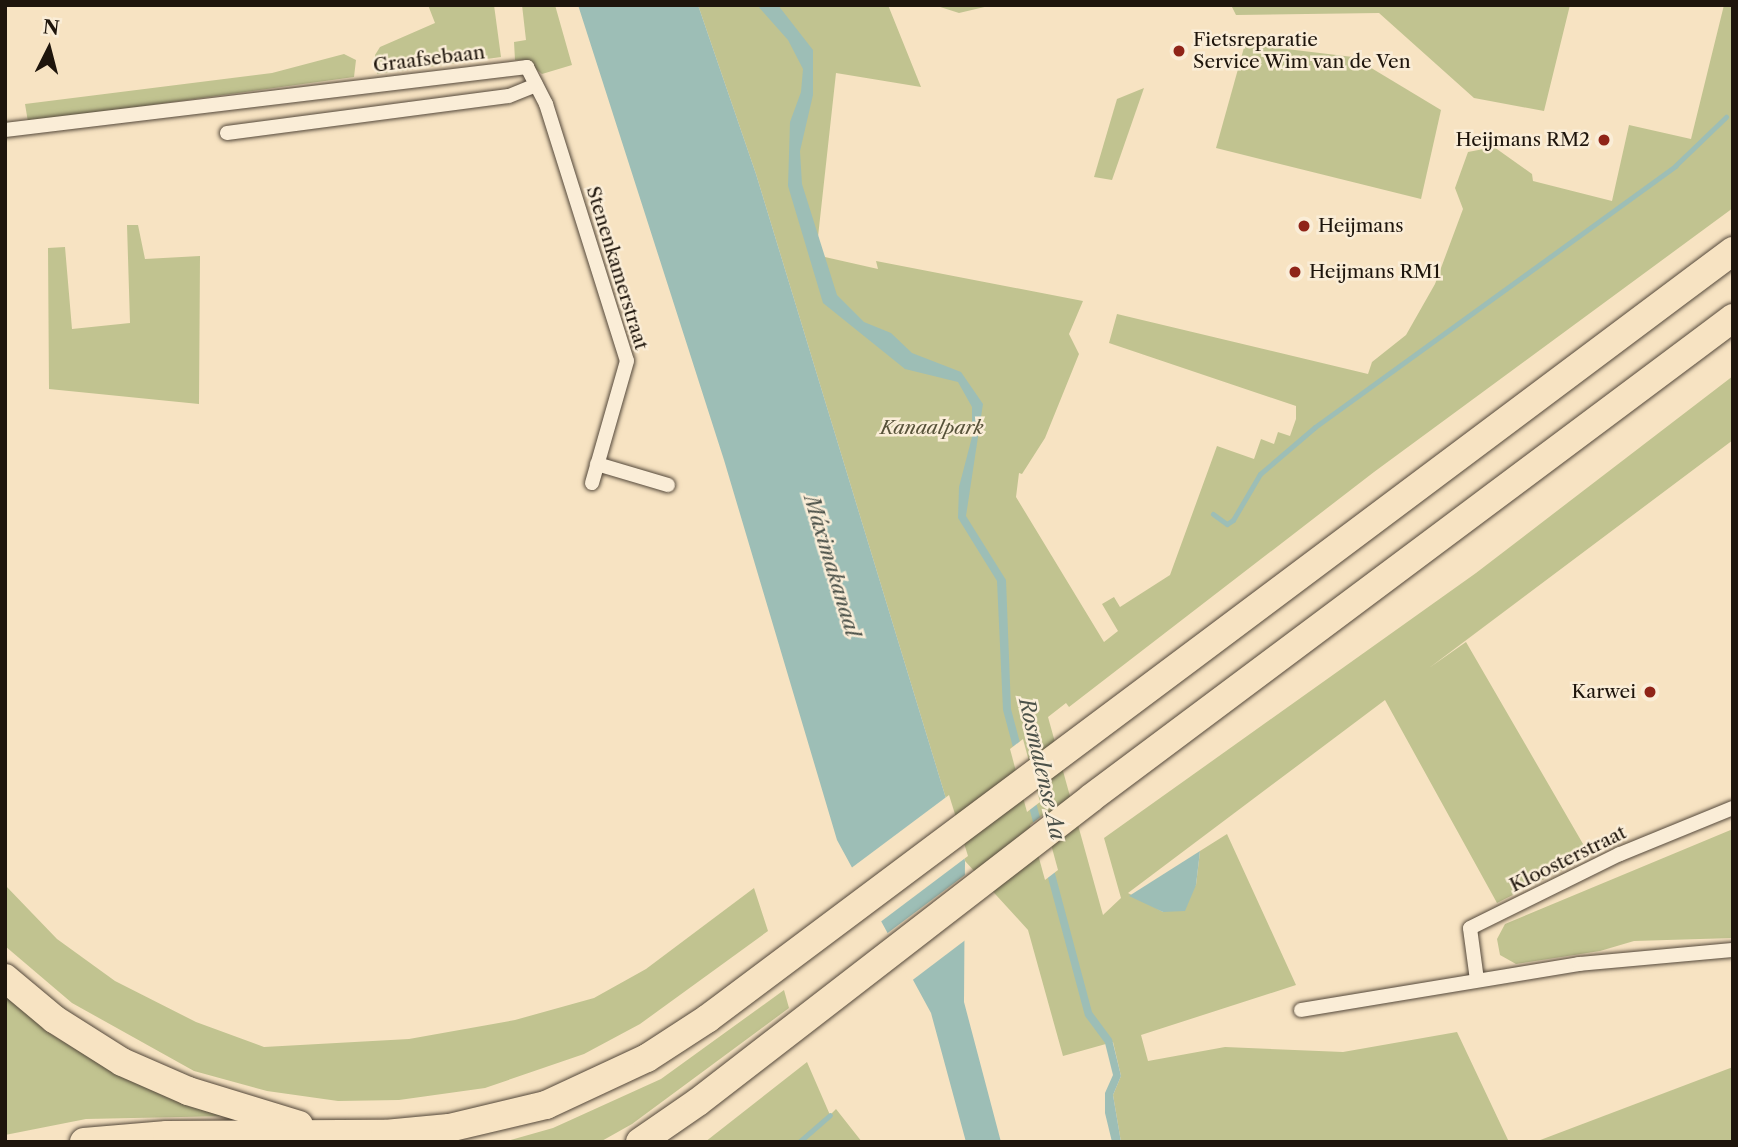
<!DOCTYPE html>
<html>
<head>
<meta charset="utf-8">
<style>
  body { margin:0 }
  #map { position:relative; width:1738px; height:1147px; overflow:hidden; background:#f7e3c2; font-family:"Libre Caslon Text",serif }
  div>[style] { position:absolute }
  .green>* { inset:0; background:#c1c390 }
  .water>* { inset:0; background:#9dbeb6 }
  .pier>* { inset:0; background:#f7e3c2 }
  .stream>* { height:5px; margin:-2.5px; padding:0 2.5px; transform-origin:2.5px; border-radius:2.5px; background:#9dbeb6 }
  .roads { filter:drop-shadow(0 0 2px #54483a) drop-shadow(0 0 2px #54483a) }
  .street>* { height:14px; margin:-7px; padding:0 7px; transform-origin:7px; border-radius:7px; background:#faedd7 }
  .highway>* { height:28px; margin:-14px; padding:0 14px; transform-origin:14px; border-radius:14px; background:#f7e3c2 }
  .dots>* { width:19px; height:19px; translate:-50% -50%; box-sizing:border-box; border:4px solid #faedd7; border-radius:50% }
  span { translate:-50% -50%; white-space:nowrap; text-align:center; line-height:1.15; -webkit-text-stroke:5px #faedd7; paint-order:stroke }
  .poi-label { font-size:19px; color:#1e150c }
  .left { translate:0 -50%; text-align:left }
  .right { translate:-100% -50%; text-align:right }
  .street-label { font-size:19px; color:#1e150c }
  .park-label { font-size:19px; color:#57523a; font-style:italic }
  .water-label { font-size:21px; color:#4a5048; font-style:italic }
  .frame { position:absolute; inset:0; border:7px solid #1e150c; pointer-events:none }
  .north { position:absolute; left:14px; top:14px; width:70px; height:70px; -webkit-text-stroke:5px #faedd7; paint-order:stroke; rotate:6deg; font-size:19px; font-weight:700; line-height:28px; text-align:center; color:#1e150c }
  .north::after { content:''; display:block; margin:auto; width:24px; height:32px; background:#1e150c; clip-path:polygon(50% 0,100% 100%,50% 72%,0 100%) }
</style>
</head>
<body>
<div id="map">
  <div class="green">
    <div style="clip-path:polygon(428px 5px,494px 5px,501px 57px,377px 74px,375px 55px,380px 47px,435px 23px)"></div>
    <div style="clip-path:polygon(522px 5px,555px 5px,572px 65px,542px 74px,525px 60px,515px 60px,514px 42px,526px 40px)"></div>
    <div style="clip-path:polygon(698px 5px,888px 5px,921px 87px,836px 73px,816px 255px,878px 269px,876px 261px,1083px 301px,1069px 334px,1079px 354px,1045px 438px,1022px 474px,1019px 473px,1016px 497px,1104px 642px,1118px 631px,1102px 604px,1114px 597px,1120px 607px,1170px 575px,1217px 446px,1254px 459px,1261px 439px,1274px 444px,1278px 432px,1290px 436px,1296px 419px,1296px 406px,1109px 343px,1117px 314px,1368px 374px,1372px 362px,1406px 335px,1435px 284px,1463px 209px,1455px 188px,1468px 152px,1494px 147px,1532px 174px,1533px 181px,1612px 201px,1629px 125px,1691px 139px,1724px 5px,1733px 5px,1733px 208px,1374px 472px,1069px 707px,1066px 703px,1048px 717px,1103px 915px,1121px 898px,1104px 838px,1476px 573px,1733px 376px,1733px 440px,1429px 668px,1466px 642px,1590px 856px,1497px 903px,1385px 700px,1128px 893px,1163px 912px,1196px 885px,1200px 851px,1227px 834px,1296px 985px,1141px 1035px,1148px 1061px,1225px 1047px,1343px 1052px,1457px 1032px,1509px 1142px,1121px 1142px,1113px 1095px,1121px 1076px,1113px 1042px,1063px 1056px,1028px 930px,965px 861px,756px 174px)"></div>
    <div style="clip-path:polygon(934px 5px,993px 5px,959px 13px)"></div>
    <div style="clip-path:polygon(1231px 5px,1570px 5px,1544px 111px,1474px 98px,1379px 13px,1236px 15px)"></div>
    <div style="clip-path:polygon(1245px 44px,1353px 57px,1441px 110px,1421px 199px,1216px 148px)"></div>
    <div style="clip-path:polygon(344px 54px,356px 60px,354px 77px,28px 122px,25px 104px,272px 73px)"></div>
    <div style="clip-path:polygon(1144px 88px,1112px 180px,1094px 177px,1117px 99px)"></div>
    <div style="clip-path:polygon(127px 225px,138px 225px,145px 259px,200px 256px,199px 404px,49px 389px,48px 248px,65px 247px,72px 329px,130px 323px)"></div>
    <div style="clip-path:polygon(1733px 829px,1733px 938px,1634px 941px,1600px 951px,1516px 964px,1500px 955px,1497px 939px,1505px 924px)"></div>
    <div style="clip-path:polygon(5px 885px,57px 939px,115px 981px,196px 1022px,264px 1047px,409px 1039px,515px 1020px,594px 998px,646px 969px,754px 888px,768px 931px,640px 1024px,584px 1054px,485px 1088px,399px 1100px,338px 1101px,267px 1091px,194px 1071px,72px 1003px,5px 946px)"></div>
    <div style="clip-path:polygon(784px 990px,789px 1008px,632px 1124px,600px 1142px,504px 1142px,553px 1128px,661px 1079px)"></div>
    <div style="clip-path:polygon(5px 995px,46px 1031px,121px 1077px,228px 1116px,86px 1119px,5px 1135px)"></div>
    <div style="clip-path:polygon(807px 1062px,830px 1115px,836px 1109px,862px 1142px,705px 1142px)"></div>
    <div style="clip-path:polygon(1733px 1067px,1733px 1142px,1535px 1142px)"></div>
  </div>
  <div class="water">
    <div style="clip-path:polygon(578px 5px,698px 5px,756px 174px,965px 861px,964px 1002px,1001px 1142px,966px 1142px,931px 1013px,837px 840px,724px 460px)"></div>
    <div style="clip-path:polygon(757px 5px,778px 5px,813px 50px,813px 95px,800px 151px,802px 184px,837px 295px,864px 322px,891px 333px,912px 353px,961px 372px,983px 404px,966px 516px,1006px 580px,1011px 709px,1092px 1012px,1112px 1039px,1121px 1076px,1113px 1095px,1121px 1142px,1112px 1142px,1105px 1113px,1105px 1093px,1113px 1075px,1105px 1043px,1085px 1016px,1003px 710px,997px 581px,958px 518px,959px 487px,972px 437px,972px 407px,958px 382px,905px 369px,823px 303px,788px 186px,790px 122px,801px 92px,803px 69px,788px 40px)"></div>
    <div style="clip-path:polygon(1200px 851px,1196px 885px,1185px 911px,1163px 912px,1129px 896px)"></div>
  </div>
  <div class="pier">
    <div style="clip-path:polygon(1023px 739px,1040px 802px,1027px 812px,1010px 749px)"></div>
    <div style="clip-path:polygon(949px 795px,968px 856px,879px 923px,850px 869px)"></div>
    <div style="clip-path:polygon(1043px 815px,1058px 870px,1045px 880px,1030px 825px)"></div>
    <div style="clip-path:polygon(969px 872px,968px 938px,910px 982px,885px 935px)"></div>
  </div>
  <div class="stream">
    <div style="left:1213px;top:514px;width:17px;rotate:36deg"></div>
    <div style="left:1227px;top:524px;width:7px;rotate:-34deg"></div>
    <div style="left:1233px;top:520px;width:53px;rotate:-59.6deg"></div>
    <div style="left:1260px;top:474px;width:72px;rotate:-40.5deg"></div>
    <div style="left:1315px;top:427px;width:445px;rotate:-35.9deg"></div>
    <div style="left:1675px;top:166px;width:71px;rotate:-43.9deg"></div>
    <div style="left:799px;top:1142px;width:41px;rotate:-41.1deg"></div>
  </div>
  <div class="roads">
    <div class="street">
      <div style="left:5px;top:130px;width:526px;rotate:-6.88deg"></div>
      <div style="left:527px;top:67px;width:42px;rotate:62.8deg"></div>
      <div style="left:546px;top:104px;width:269px;rotate:72.5deg"></div>
      <div style="left:627px;top:361px;width:127px;rotate:106deg"></div>
      <div style="left:227px;top:133px;width:284px;rotate:-7.5deg"></div>
      <div style="left:509px;top:96px;width:29px;rotate:-22deg"></div>
      <div style="left:597px;top:464px;width:74px;rotate:16.5deg"></div>
      <div style="left:1477px;top:980px;width:52px;rotate:-97.7deg"></div>
      <div style="left:1470px;top:928px;width:167px;rotate:-26.3deg"></div>
      <div style="left:1620px;top:854px;width:122px;rotate:-22.2deg"></div>
      <div style="left:1301px;top:1010px;width:282px;rotate:-9.4deg"></div>
      <div style="left:1579px;top:964px;width:155px;rotate:-5.2deg"></div>
    </div>
    <div class="highway">
      <div style="left:5px;top:978px;width:64px;rotate:39.9deg"></div>
      <div style="left:54px;top:1019px;width:80px;rotate:32.3deg"></div>
      <div style="left:122px;top:1062px;width:72px;rotate:23.7deg"></div>
      <div style="left:188px;top:1091px;width:116px;rotate:17deg"></div>
      <div style="left:84px;top:1142px;width:83px;rotate:-4.8deg"></div>
      <div style="left:167px;top:1135px;width:218px;rotate:-0.3deg"></div>
      <div style="left:385px;top:1134px;width:64px;rotate:-5.4deg"></div>
      <div style="left:449px;top:1128px;width:100px;rotate:-13.3deg"></div>
      <div style="left:546px;top:1105px;width:111px;rotate:-25deg"></div>
      <div style="left:647px;top:1058px;width:72px;rotate:-33deg"></div>
      <div style="left:707px;top:1019px;width:1282px;rotate:-36.82deg"></div>
      <div style="left:640px;top:1142px;width:70px;rotate:-34.6deg"></div>
      <div style="left:698px;top:1102px;width:497px;rotate:-37.7deg"></div>
      <div style="left:1091px;top:798px;width:802px;rotate:-36.78deg"></div>
    </div>
  </div>
  <div class="dots">
    <div style="left:1179px;top:51px;background:#8f2418"></div>
    <div style="left:1604px;top:140px;background:#8f2418"></div>
    <div style="left:1304px;top:226px;background:#8f2418"></div>
    <div style="left:1295px;top:272px;background:#8f2418"></div>
    <div style="left:1650px;top:692px;background:#8f2418"></div>
  </div>
  <div class="poi-label">
    <span class="left" style="left:1193px;top:51px">Fietsreparatie<br>Service Wim van de Ven</span>
    <span class="right" style="left:1590px;top:140px">Heijmans RM2</span>
    <span class="left" style="left:1318px;top:226px">Heijmans</span>
    <span class="left" style="left:1309px;top:272px">Heijmans RM1</span>
    <span class="right" style="left:1636px;top:692px">Karwei</span>
  </div>
  <div class="street-label">
    <span style="left:429px;top:59px;rotate:-7deg">Graafsebaan</span>
    <span style="left:617px;top:268px;rotate:73deg">Stenenkamerstraat</span>
    <span style="left:1568px;top:859px;rotate:-26deg">Kloosterstraat</span>
  </div>
  <div class="park-label">
    <span style="left:932px;top:428px">Kanaalpark</span>
  </div>
  <div class="water-label">
    <span style="left:832px;top:566px;rotate:73deg">Máximakanaal</span>
    <span style="left:1042px;top:769px;rotate:77deg">Rosmalense Aa</span>
  </div>
  <div class="frame"></div>
  <div class="north">N</div>
</div>
</body>
</html>
